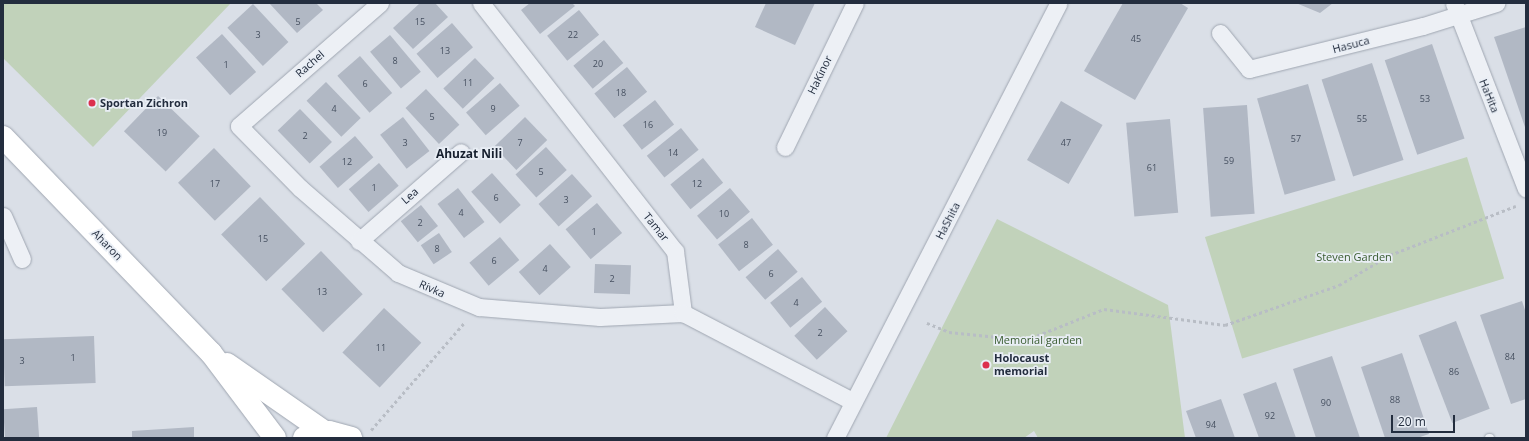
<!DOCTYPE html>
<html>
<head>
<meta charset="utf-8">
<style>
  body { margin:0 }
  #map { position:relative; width:1529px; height:441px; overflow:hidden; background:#dadfe7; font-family:"Open Sans",sans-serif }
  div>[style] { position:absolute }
  .green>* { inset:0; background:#c1d2ba; transform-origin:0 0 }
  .building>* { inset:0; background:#b1b8c4; transform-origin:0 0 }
  .path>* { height:2.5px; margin-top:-1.25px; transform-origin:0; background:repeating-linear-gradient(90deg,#b8bdc5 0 3px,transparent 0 6px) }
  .roads { filter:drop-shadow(0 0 1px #9fa6b1) drop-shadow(0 0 1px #9fa6b1) }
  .lane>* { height:8px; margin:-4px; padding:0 4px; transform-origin:4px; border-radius:4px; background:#edf0f5 }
  .street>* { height:17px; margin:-8.5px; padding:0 8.5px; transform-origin:8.5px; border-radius:8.5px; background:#edf0f5 }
  .secondary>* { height:22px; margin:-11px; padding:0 11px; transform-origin:11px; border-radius:11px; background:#fff }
  .dots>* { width:11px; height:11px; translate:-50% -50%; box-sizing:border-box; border:2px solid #e9eef5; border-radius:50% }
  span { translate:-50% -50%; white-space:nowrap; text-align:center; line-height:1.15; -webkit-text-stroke:3.5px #e9eef5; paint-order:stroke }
  .number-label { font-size:9px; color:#465060 }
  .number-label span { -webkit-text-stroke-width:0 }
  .street-label { font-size:11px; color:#232d3e }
  .poi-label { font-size:11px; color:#232d3e; font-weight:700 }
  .left { translate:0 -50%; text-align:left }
  .park-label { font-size:11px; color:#385b2f }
  .neighbourhood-label { font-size:12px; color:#161f2e; font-weight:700 }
  .frame { position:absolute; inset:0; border:4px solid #232d3e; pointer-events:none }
  .scale { position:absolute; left:1391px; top:415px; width:64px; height:18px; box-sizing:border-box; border:2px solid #232d3e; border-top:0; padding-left:5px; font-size:12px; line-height:14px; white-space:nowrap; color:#232d3e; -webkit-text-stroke:3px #e9eef5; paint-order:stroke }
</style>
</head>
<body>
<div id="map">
  <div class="green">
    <div style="clip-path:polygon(3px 3px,231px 3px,93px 147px,3px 58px)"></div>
    <div style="left:1467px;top:157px;width:127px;height:274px;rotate:73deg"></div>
    <div style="clip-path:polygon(997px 219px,1168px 305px,1185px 438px,1038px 438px,1034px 431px,1024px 438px,886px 438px)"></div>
  </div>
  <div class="building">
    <div style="clip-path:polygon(269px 3px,316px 3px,323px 10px,297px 33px)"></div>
    <div style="clip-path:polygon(420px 3px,435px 3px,448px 17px,413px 49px,393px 28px)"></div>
    <div style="clip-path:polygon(530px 3px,572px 3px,575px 6px,540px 34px,521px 10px)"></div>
    <div style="clip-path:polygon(766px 3px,815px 3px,795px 45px,755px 27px)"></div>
    <div style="clip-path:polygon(1123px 3px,1180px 3px,1188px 8px,1135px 100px,1084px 71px)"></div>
    <div style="clip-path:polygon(1296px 3px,1333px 3px,1320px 13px)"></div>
    <div style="left:253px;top:4px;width:52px;height:35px;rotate:47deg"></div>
    <div style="left:579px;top:10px;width:32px;height:41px;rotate:51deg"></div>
    <div style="left:452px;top:23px;width:32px;height:47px;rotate:49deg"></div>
    <div style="clip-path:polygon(1526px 27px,1526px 130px,1494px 37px)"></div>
    <div style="left:222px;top:34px;width:51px;height:35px;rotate:48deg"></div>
    <div style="left:390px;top:35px;width:48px;height:26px;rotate:50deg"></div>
    <div style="left:604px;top:40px;width:30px;height:40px;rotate:50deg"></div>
    <div style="left:1432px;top:44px;width:100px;height:50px;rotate:71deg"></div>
    <div style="left:360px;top:56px;width:49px;height:30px;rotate:49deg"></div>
    <div style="left:475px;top:58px;width:28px;height:44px;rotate:46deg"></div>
    <div style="left:1372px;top:63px;width:102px;height:53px;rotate:72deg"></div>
    <div style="left:627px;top:67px;width:32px;height:42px;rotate:51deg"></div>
    <div style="left:326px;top:82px;width:50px;height:27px;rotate:46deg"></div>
    <div style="left:500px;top:83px;width:30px;height:45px;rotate:49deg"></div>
    <div style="left:1308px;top:84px;width:100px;height:53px;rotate:74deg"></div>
    <div style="left:426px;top:89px;width:49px;height:28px;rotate:47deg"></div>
    <div style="left:158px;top:96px;width:58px;height:49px;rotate:44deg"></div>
    <div style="left:655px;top:100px;width:31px;height:41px;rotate:52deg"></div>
    <div style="left:1061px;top:101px;width:48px;height:68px;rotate:30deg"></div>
    <div style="left:1247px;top:105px;width:109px;height:44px;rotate:86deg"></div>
    <div style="left:300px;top:109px;width:46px;height:31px;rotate:46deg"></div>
    <div style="left:403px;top:117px;width:43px;height:29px;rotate:52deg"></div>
    <div style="left:525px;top:117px;width:32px;height:43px;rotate:46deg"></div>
    <div style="left:1170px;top:119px;width:94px;height:44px;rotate:85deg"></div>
    <div style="left:681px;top:128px;width:28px;height:44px;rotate:51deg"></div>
    <div style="left:355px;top:136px;width:28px;height:47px;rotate:49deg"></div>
    <div style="left:546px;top:147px;width:31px;height:41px;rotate:48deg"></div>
    <div style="left:214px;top:148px;width:53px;height:50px;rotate:46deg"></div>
    <div style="left:703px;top:158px;width:32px;height:42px;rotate:51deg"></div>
    <div style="left:379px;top:163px;width:30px;height:40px;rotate:49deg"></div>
    <div style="left:492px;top:173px;width:43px;height:28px;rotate:48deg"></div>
    <div style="left:572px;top:174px;width:30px;height:45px;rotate:48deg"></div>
    <div style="left:458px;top:188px;width:43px;height:26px;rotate:52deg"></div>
    <div style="left:730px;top:188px;width:31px;height:43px;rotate:50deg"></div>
    <div style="left:260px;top:197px;width:65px;height:54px;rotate:46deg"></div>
    <div style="left:597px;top:203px;width:39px;height:41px;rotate:50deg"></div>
    <div style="left:421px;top:205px;width:27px;height:26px;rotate:51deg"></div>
    <div style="left:752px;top:218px;width:34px;height:43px;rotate:52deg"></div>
    <div style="left:439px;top:233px;width:23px;height:22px;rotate:56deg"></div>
    <div style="left:500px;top:237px;width:30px;height:40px;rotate:50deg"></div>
    <div style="left:550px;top:244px;width:31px;height:42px;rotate:48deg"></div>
    <div style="left:778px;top:249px;width:30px;height:43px;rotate:49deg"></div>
    <div style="left:321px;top:251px;width:60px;height:55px;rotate:46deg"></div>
    <div style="left:595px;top:264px;width:36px;height:29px;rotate:2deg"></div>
    <div style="left:802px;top:277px;width:32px;height:41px;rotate:51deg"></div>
    <div style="clip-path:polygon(1522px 301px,1526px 313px,1526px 399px,1511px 404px,1480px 315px)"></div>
    <div style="left:825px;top:307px;width:33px;height:42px;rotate:47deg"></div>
    <div style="left:384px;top:308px;width:51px;height:61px;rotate:43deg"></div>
    <div style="left:1456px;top:321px;width:94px;height:40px;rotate:69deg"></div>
    <div style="left:94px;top:336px;width:47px;height:91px;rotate:88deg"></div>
    <div style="clip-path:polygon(1402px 353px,1429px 434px,1417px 438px,1385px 438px,1361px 367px)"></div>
    <div style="clip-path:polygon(1332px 356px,1360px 438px,1316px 438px,1293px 369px)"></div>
    <div style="clip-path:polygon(1276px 382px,1296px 438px,1259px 438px,1243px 394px)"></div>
    <div style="clip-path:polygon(1221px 399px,1235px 438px,1196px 438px,1186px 411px)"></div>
    <div style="left:37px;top:407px;width:31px;height:34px;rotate:86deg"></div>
    <div style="clip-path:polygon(194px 427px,194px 438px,132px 438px,132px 431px)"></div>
  </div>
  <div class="path">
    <div style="left:927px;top:323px;width:24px;rotate:22deg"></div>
    <div style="left:949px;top:332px;width:77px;rotate:5.9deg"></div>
    <div style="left:1026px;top:340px;width:84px;rotate:-21.7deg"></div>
    <div style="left:1104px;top:309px;width:122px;rotate:7.5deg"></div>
    <div style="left:1225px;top:325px;width:121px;rotate:-19.3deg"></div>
    <div style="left:1339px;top:285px;width:59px;rotate:-30.5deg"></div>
    <div style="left:1390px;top:255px;width:135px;rotate:-21.3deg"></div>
    <div style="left:371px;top:430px;width:143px;rotate:-49deg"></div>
  </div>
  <div class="roads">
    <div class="lane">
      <div style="left:1489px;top:438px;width:1px"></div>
    </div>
    <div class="street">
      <div style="left:380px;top:3px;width:187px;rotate:138.9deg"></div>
      <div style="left:239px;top:126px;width:87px;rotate:45.5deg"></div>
      <div style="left:300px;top:188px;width:130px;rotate:40.9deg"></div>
      <div style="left:398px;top:273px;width:88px;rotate:22.8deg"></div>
      <div style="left:479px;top:307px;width:121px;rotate:4.7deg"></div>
      <div style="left:600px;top:317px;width:83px;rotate:-2.8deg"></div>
      <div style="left:481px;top:3px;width:315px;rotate:52deg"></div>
      <div style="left:675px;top:251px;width:63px;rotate:82.6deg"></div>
      <div style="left:1454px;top:3px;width:199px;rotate:68.8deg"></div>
      <div style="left:1220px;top:33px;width:46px;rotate:51.1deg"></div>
      <div style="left:1249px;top:69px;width:179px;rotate:-13.9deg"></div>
      <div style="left:1423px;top:26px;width:77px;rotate:-17.5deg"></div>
      <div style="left:785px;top:147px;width:160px;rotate:-64.1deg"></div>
      <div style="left:3px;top:216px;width:47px;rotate:66.2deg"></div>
      <div style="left:359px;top:241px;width:135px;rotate:-41.1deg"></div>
      <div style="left:683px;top:313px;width:191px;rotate:27.5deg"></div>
      <div style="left:835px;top:438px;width:489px;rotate:-62.8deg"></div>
    </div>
    <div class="secondary">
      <div style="left:3px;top:137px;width:300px;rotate:46.1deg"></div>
      <div style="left:211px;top:353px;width:106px;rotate:53deg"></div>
      <div style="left:227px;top:364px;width:119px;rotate:34.8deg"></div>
      <div style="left:304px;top:438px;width:26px;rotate:-13deg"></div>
      <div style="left:329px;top:432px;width:23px;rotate:15deg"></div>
    </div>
  </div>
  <div class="dots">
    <div style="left:92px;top:103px;background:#dc2f4d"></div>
    <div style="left:986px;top:365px;background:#dc2f4d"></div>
  </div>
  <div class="number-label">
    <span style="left:298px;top:22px">5</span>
    <span style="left:420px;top:22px">15</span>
    <span style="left:258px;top:35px">3</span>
    <span style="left:573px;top:35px">22</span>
    <span style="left:1136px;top:39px">45</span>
    <span style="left:445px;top:51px">13</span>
    <span style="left:395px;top:61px">8</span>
    <span style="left:598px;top:64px">20</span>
    <span style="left:226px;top:65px">1</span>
    <span style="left:468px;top:83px">11</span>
    <span style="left:365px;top:84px">6</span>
    <span style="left:621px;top:93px">18</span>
    <span style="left:1425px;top:99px">53</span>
    <span style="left:334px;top:109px">4</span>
    <span style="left:493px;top:109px">9</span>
    <span style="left:432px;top:117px">5</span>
    <span style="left:1362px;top:119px">55</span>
    <span style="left:648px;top:125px">16</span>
    <span style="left:162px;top:133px">19</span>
    <span style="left:305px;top:136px">2</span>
    <span style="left:1296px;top:139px">57</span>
    <span style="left:405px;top:143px">3</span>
    <span style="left:520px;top:143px">7</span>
    <span style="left:1066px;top:143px">47</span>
    <span style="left:673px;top:153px">14</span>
    <span style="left:1229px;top:161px">59</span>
    <span style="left:347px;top:162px">12</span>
    <span style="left:1152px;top:168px">61</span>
    <span style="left:541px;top:172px">5</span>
    <span style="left:215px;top:184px">17</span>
    <span style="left:697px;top:184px">12</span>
    <span style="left:374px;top:188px">1</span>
    <span style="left:496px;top:198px">6</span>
    <span style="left:566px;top:200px">3</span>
    <span style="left:461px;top:213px">4</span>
    <span style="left:724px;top:214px">10</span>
    <span style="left:420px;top:223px">2</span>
    <span style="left:594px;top:232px">1</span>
    <span style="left:263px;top:239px">15</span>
    <span style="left:746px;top:245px">8</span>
    <span style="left:437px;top:249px">8</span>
    <span style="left:494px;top:261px">6</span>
    <span style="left:545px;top:269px">4</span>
    <span style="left:771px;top:274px">6</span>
    <span style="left:612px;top:279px">2</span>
    <span style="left:322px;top:292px">13</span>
    <span style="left:796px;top:303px">4</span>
    <span style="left:820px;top:333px">2</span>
    <span style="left:381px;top:348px">11</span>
    <span style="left:1510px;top:357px">84</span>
    <span style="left:73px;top:358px">1</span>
    <span style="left:22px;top:361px">3</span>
    <span style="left:1454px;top:372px">86</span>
    <span style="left:1395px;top:400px">88</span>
    <span style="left:1326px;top:403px">90</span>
    <span style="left:1270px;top:416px">92</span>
    <span style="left:1211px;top:425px">94</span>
  </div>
  <div class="street-label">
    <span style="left:1351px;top:45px;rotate:-15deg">Hasuca</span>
    <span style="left:310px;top:64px;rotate:-41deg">Rachel</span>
    <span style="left:820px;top:75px;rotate:-64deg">HaKinor</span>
    <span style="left:1489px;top:96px;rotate:68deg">HaHita</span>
    <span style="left:410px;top:196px;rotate:-41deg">Lea</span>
    <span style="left:948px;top:221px;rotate:-63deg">HaShita</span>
    <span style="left:656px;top:227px;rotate:51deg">Tamar</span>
    <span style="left:107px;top:245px;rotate:46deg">Aharon</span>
    <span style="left:432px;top:289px;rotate:24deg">Rivka</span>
  </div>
  <div class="poi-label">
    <span class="left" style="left:100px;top:103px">Sportan Zichron</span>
    <span class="left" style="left:994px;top:365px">Holocaust<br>memorial</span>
  </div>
  <div class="park-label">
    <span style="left:1354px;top:257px">Steven Garden</span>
    <span style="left:1038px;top:340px">Memorial garden</span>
  </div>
  <div class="neighbourhood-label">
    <span style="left:469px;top:154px">Ahuzat Nili</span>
  </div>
  <div class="frame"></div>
  <div class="scale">20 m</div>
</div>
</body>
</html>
